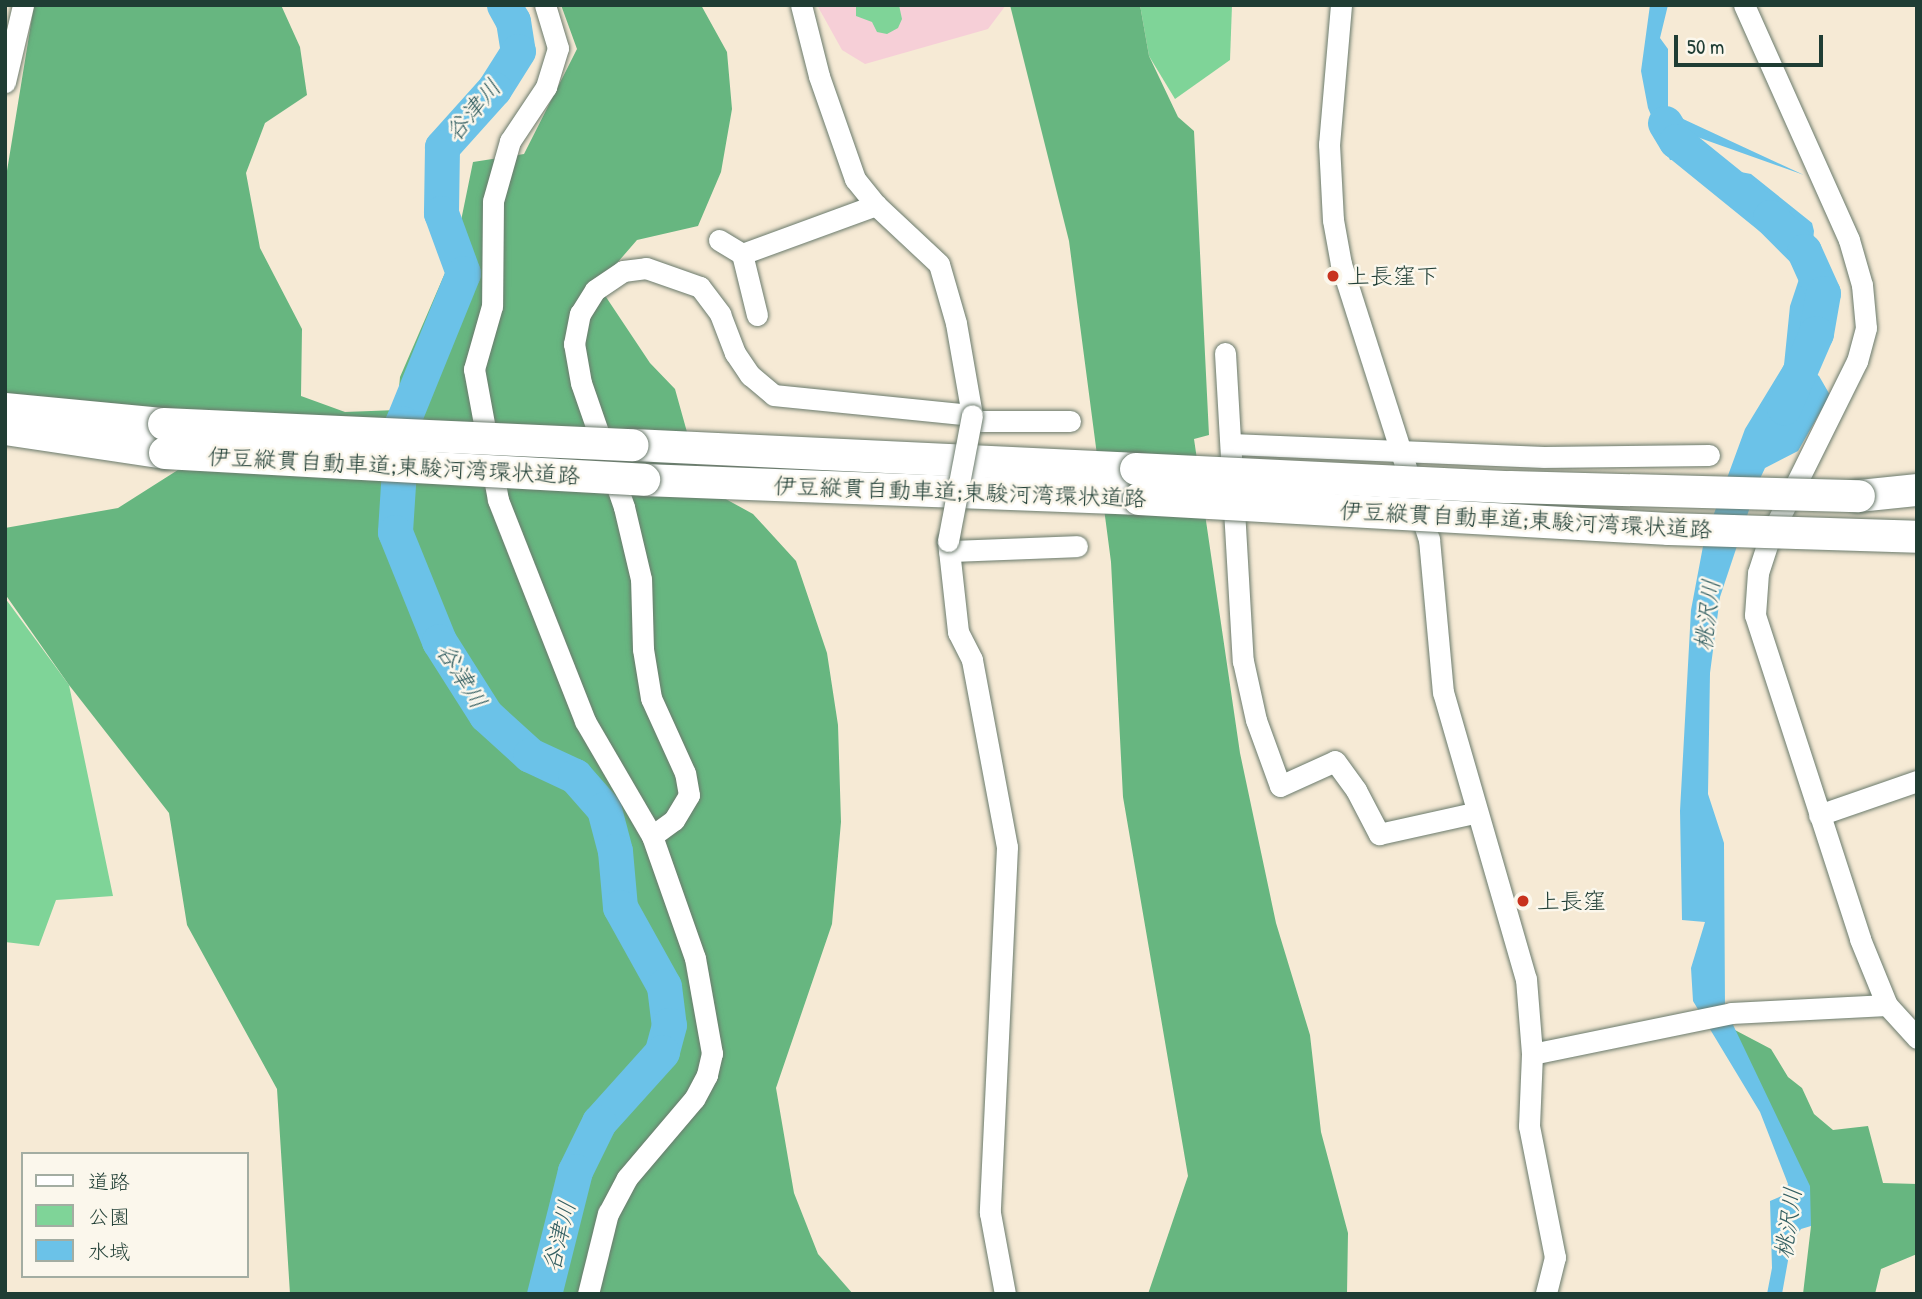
<!DOCTYPE html>
<html>
<head>
<meta charset="utf-8">
<style>
  body { margin:0 }
  #map { position:relative; width:1922px; height:1299px; overflow:hidden; background:#f6ead5; font-family:"Patrick Hand","Klee One",sans-serif }
  div>[style] { position:absolute }
  .built>* { inset:0; background:#f6cfd7 }
  .green>* { inset:0; background:#7fd498 }
  .forest>* { inset:0; background:#67b680 }
  .water>* { inset:0; background:#6bc2e8 }
  .river>* { height:35px; margin:-17.5px; padding:0 17.5px; transform-origin:17.5px; border-radius:17.5px; background:#6bc2e8 }
  .roads { filter:drop-shadow(0 0 2px #6a7a6c) drop-shadow(0 0 2px #6a7a6c) }
  .minor>* { height:21px; margin:-10.5px; padding:0 10.5px; transform-origin:10.5px; border-radius:10.5px; background:#fff }
  .highway>* { height:32px; margin:-16px; padding:0 16px; transform-origin:16px; border-radius:16px; background:#fff }
  .bridges { filter:drop-shadow(0 0 2px #6a7a6c) drop-shadow(0 0 2px #6a7a6c) }
  .minor-bridge>* { height:21px; margin:-10.5px; padding:0 10.5px; transform-origin:10.5px; border-radius:10.5px; background:#fff }
  .highway-bridge>* { height:32px; margin:-16px; padding:0 16px; transform-origin:16px; border-radius:16px; background:#fff }
  .dots>* { width:19px; height:19px; translate:-50% -50%; box-sizing:border-box; border:4px solid #fbf7ec; border-radius:50% }
  span { translate:-50% -50%; white-space:nowrap; text-align:center; line-height:1.15; -webkit-text-stroke:5px #fbf7ec; paint-order:stroke }
  .poi-label { font-size:23px; color:#1f3d34 }
  .left { translate:0 -50%; text-align:left }
  .street-label { font-size:23px; color:#1f3d34 }
  .water-label { font-size:24px; color:#325e61; font-style:italic }
  .frame { position:absolute; inset:0; border:7px solid #1f3d34; pointer-events:none }
  .legend { position:absolute; left:21px; top:1152px; width:228px; height:126px; box-sizing:border-box; background:#fbf7ec; border:2px solid #a3ada2; margin:0; padding:9px 12px; list-style:none; font-size:21px; color:#1f3d34 }
  .legend li { display:flex; align-items:center; gap:14px; height:35px }
  .legend b { width:35px; border:2px solid #a3ada2 }
  .scale { position:absolute; left:1674px; top:35px; width:149px; height:32px; box-sizing:border-box; border:4px solid #1f3d34; border-top:0; padding-left:9px; font-size:21px; line-height:24px; white-space:nowrap; color:#1f3d34; -webkit-text-stroke:5px #fbf7ec; paint-order:stroke }
</style>
</head>
<body>
<div id="map">
  <div class="built">
    <div style="clip-path:polygon(817px 5px,1006px 5px,988px 29px,865px 64px,842px 50px)"></div>
  </div>
  <div class="green">
    <div style="clip-path:polygon(856px 5px,899px 5px,902px 19px,898px 28px,887px 34px,877px 32px,872px 22px,856px 16px)"></div>
    <div style="clip-path:polygon(1140px 5px,1232px 5px,1230px 60px,1175px 99px,1149px 56px)"></div>
    <div style="clip-path:polygon(5px 598px,69px 685px,113px 896px,56px 900px,39px 946px,5px 942px)"></div>
  </div>
  <div class="forest">
    <div style="clip-path:polygon(34px 5px,281px 5px,300px 47px,307px 95px,265px 123px,246px 173px,260px 248px,302px 329px,301px 396px,345px 412px,397px 410px,400px 377px,455px 250px,473px 162px,524px 154px,577px 49px,561px 5px,701px 5px,727px 52px,732px 109px,721px 172px,698px 226px,637px 240px,598px 285px,650px 363px,675px 389px,702px 486px,753px 514px,796px 561px,827px 653px,838px 725px,841px 822px,832px 924px,776px 1088px,794px 1193px,818px 1254px,853px 1294px,290px 1294px,277px 1089px,187px 925px,169px 813px,69px 685px,5px 594px,5px 528px,118px 508px,181px 468px,5px 400px,6px 177px)"></div>
    <div style="clip-path:polygon(1010px 5px,1140px 5px,1149px 56px,1178px 117px,1194px 131px,1209px 435px,1194px 439px,1240px 753px,1276px 923px,1310px 1035px,1321px 1132px,1348px 1233px,1347px 1294px,1148px 1294px,1188px 1176px,1123px 797px,1111px 562px,1069px 241px)"></div>
    <div style="clip-path:polygon(1733px 1029px,1771px 1049px,1788px 1077px,1802px 1088px,1814px 1114px,1833px 1130px,1868px 1126px,1883px 1183px,1917px 1184px,1917px 1254px,1881px 1269px,1875px 1294px,1803px 1294px,1811px 1226px)"></div>
  </div>
  <div class="water">
    <div style="clip-path:polygon(1650px 5px,1668px 5px,1660px 38px,1668px 49px,1668px 112px,1804px 175px,1683px 132px,1725px 169px,1751px 174px,1812px 223px,1814px 231px,1800px 362px,1819px 376px,1830px 395px,1798px 451px,1765px 468px,1758px 483px,1720px 597px,1710px 673px,1708px 794px,1724px 843px,1725px 1008px,1810px 1186px,1811px 1226px,1801px 1229px,1791px 1244px,1782px 1294px,1767px 1294px,1772px 1268px,1770px 1201px,1784px 1195px,1788px 1184px,1760px 1112px,1693px 1001px,1691px 968px,1705px 922px,1682px 920px,1680px 811px,1691px 610px,1704px 541px,1745px 429px,1784px 365px,1790px 306px,1804px 264px,1800px 237px,1730px 177px,1698px 158px,1670px 160px,1648px 108px,1641px 71px)"></div>
  </div>
  <div class="river">
    <div style="left:504px;top:5px;width:18px;rotate:61deg"></div>
    <div style="left:513px;top:21px;width:30px;rotate:81deg"></div>
    <div style="left:518px;top:51px;width:45px;rotate:122.3deg"></div>
    <div style="left:494px;top:89px;width:78px;rotate:131.9deg"></div>
    <div style="left:442px;top:147px;width:66px;rotate:90.9deg"></div>
    <div style="left:441px;top:213px;width:64px;rotate:69.9deg"></div>
    <div style="left:463px;top:273px;width:162px;rotate:112.1deg"></div>
    <div style="left:402px;top:423px;width:109px;rotate:93.7deg"></div>
    <div style="left:395px;top:532px;width:118px;rotate:68deg"></div>
    <div style="left:439px;top:641px;width:88px;rotate:57.6deg"></div>
    <div style="left:486px;top:715px;width:59px;rotate:42.3deg"></div>
    <div style="left:530px;top:755px;width:50px;rotate:25deg"></div>
    <div style="left:575px;top:776px;width:44px;rotate:48.7deg"></div>
    <div style="left:604px;top:809px;width:43px;rotate:75.3deg"></div>
    <div style="left:615px;top:851px;width:56px;rotate:84.9deg"></div>
    <div style="left:620px;top:907px;width:90px;rotate:60.9deg"></div>
    <div style="left:664px;top:986px;width:39px;rotate:83deg"></div>
    <div style="left:669px;top:1025px;width:28px;rotate:105deg"></div>
    <div style="left:662px;top:1052px;width:94px;rotate:132deg"></div>
    <div style="left:599px;top:1122px;width:55px;rotate:116.1deg"></div>
    <div style="left:575px;top:1171px;width:127px;rotate:104.1deg"></div>
    <div style="left:1665px;top:123px;width:21px;rotate:59deg"></div>
    <div style="left:1676px;top:141px;width:121px;rotate:39deg"></div>
    <div style="left:1770px;top:217px;width:48px;rotate:45deg"></div>
    <div style="left:1804px;top:251px;width:46px;rotate:65.7deg"></div>
    <div style="left:1823px;top:293px;width:41px;rotate:99.9deg"></div>
    <div style="left:1816px;top:333px;width:81px;rotate:113.4deg"></div>
  </div>
  <div class="roads">
    <div class="minor">
      <div style="left:545px;top:5px;width:45px;rotate:73.2deg"></div>
      <div style="left:558px;top:48px;width:41px;rotate:107.1deg"></div>
      <div style="left:546px;top:87px;width:65px;rotate:123.7deg"></div>
      <div style="left:510px;top:141px;width:62px;rotate:105.8deg"></div>
      <div style="left:493px;top:201px;width:105px;rotate:90.5deg"></div>
      <div style="left:492px;top:306px;width:66px;rotate:105.9deg"></div>
      <div style="left:474px;top:369px;width:133px;rotate:79.6deg"></div>
      <div style="left:498px;top:500px;width:238px;rotate:68.5deg"></div>
      <div style="left:585px;top:721px;width:133px;rotate:59.8deg"></div>
      <div style="left:652px;top:836px;width:129px;rotate:70.6deg"></div>
      <div style="left:695px;top:958px;width:97px;rotate:79.9deg"></div>
      <div style="left:712px;top:1053px;width:23px;rotate:103deg"></div>
      <div style="left:707px;top:1075px;width:27px;rotate:118deg"></div>
      <div style="left:694px;top:1099px;width:104px;rotate:130.3deg"></div>
      <div style="left:627px;top:1178px;width:40px;rotate:118deg"></div>
      <div style="left:608px;top:1213px;width:83px;rotate:103.9deg"></div>
      <div style="left:1341px;top:5px;width:140px;rotate:94.9deg"></div>
      <div style="left:1329px;top:144px;width:76px;rotate:87deg"></div>
      <div style="left:1333px;top:220px;width:45px;rotate:79.7deg"></div>
      <div style="left:1341px;top:264px;width:289px;rotate:72.3deg"></div>
      <div style="left:1429px;top:539px;width:154px;rotate:84.8deg"></div>
      <div style="left:1443px;top:692px;width:299px;rotate:73.9deg"></div>
      <div style="left:1526px;top:979px;width:75px;rotate:85.4deg"></div>
      <div style="left:1532px;top:1054px;width:72px;rotate:92.4deg"></div>
      <div style="left:1529px;top:1126px;width:134px;rotate:78.8deg"></div>
      <div style="left:1555px;top:1257px;width:38px;rotate:104deg"></div>
      <div style="left:1744px;top:5px;width:257px;rotate:65.9deg"></div>
      <div style="left:1849px;top:240px;width:47px;rotate:73.9deg"></div>
      <div style="left:1862px;top:285px;width:43px;rotate:84.7deg"></div>
      <div style="left:1866px;top:328px;width:34px;rotate:105deg"></div>
      <div style="left:1857px;top:361px;width:195px;rotate:116.4deg"></div>
      <div style="left:1770px;top:536px;width:39px;rotate:108deg"></div>
      <div style="left:1758px;top:573px;width:42px;rotate:94.1deg"></div>
      <div style="left:1755px;top:615px;width:341px;rotate:72deg"></div>
      <div style="left:1860px;top:939px;width:71px;rotate:67.8deg"></div>
      <div style="left:1887px;top:1005px;width:45px;rotate:47.7deg"></div>
      <div style="left:5px;top:82px;width:79px;rotate:-76.8deg"></div>
      <div style="left:719px;top:240px;width:27px;rotate:31deg"></div>
      <div style="left:757px;top:315px;width:63px;rotate:-103.8deg"></div>
      <div style="left:742px;top:254px;width:143px;rotate:-20.1deg"></div>
      <div style="left:1225px;top:353px;width:309px;rotate:86.7deg"></div>
      <div style="left:1243px;top:661px;width:60px;rotate:77.6deg"></div>
      <div style="left:1256px;top:720px;width:70px;rotate:70deg"></div>
      <div style="left:1280px;top:786px;width:60px;rotate:-24.4deg"></div>
      <div style="left:1335px;top:761px;width:36px;rotate:54deg"></div>
      <div style="left:1356px;top:790px;width:50px;rotate:62.4deg"></div>
      <div style="left:1379px;top:834px;width:97px;rotate:-12.5deg"></div>
      <div style="left:971px;top:421px;width:99px"></div>
      <div style="left:1231px;top:444px;width:313px;rotate:2.4deg"></div>
      <div style="left:1544px;top:457px;width:165px;rotate:-0.7deg"></div>
      <div style="left:948px;top:541px;width:92px;rotate:83.7deg"></div>
      <div style="left:958px;top:632px;width:31px;rotate:63deg"></div>
      <div style="left:972px;top:660px;width:190px;rotate:79.4deg"></div>
      <div style="left:1007px;top:847px;width:366px;rotate:92.7deg"></div>
      <div style="left:990px;top:1213px;width:82px;rotate:79.5deg"></div>
      <div style="left:949px;top:551px;width:128px;rotate:-2.2deg"></div>
      <div style="left:1819px;top:815px;width:104px;rotate:-19.1deg"></div>
      <div style="left:652px;top:836px;width:27px;rotate:-36deg"></div>
      <div style="left:674px;top:820px;width:29px;rotate:-59deg"></div>
      <div style="left:689px;top:795px;width:22px;rotate:-100deg"></div>
      <div style="left:685px;top:773px;width:82px;rotate:-114.4deg"></div>
      <div style="left:651px;top:698px;width:50px;rotate:-99.3deg"></div>
      <div style="left:643px;top:649px;width:70px;rotate:-91.6deg"></div>
      <div style="left:641px;top:579px;width:74px;rotate:-103.3deg"></div>
      <div style="left:624px;top:507px;width:131px;rotate:-109.1deg"></div>
      <div style="left:581px;top:383px;width:40px;rotate:-100deg"></div>
      <div style="left:574px;top:344px;width:31px;rotate:-79deg"></div>
      <div style="left:580px;top:314px;width:28px;rotate:-58deg"></div>
      <div style="left:595px;top:290px;width:34px;rotate:-34deg"></div>
      <div style="left:623px;top:271px;width:23px;rotate:-7deg"></div>
      <div style="left:646px;top:268px;width:57px;rotate:19.4deg"></div>
      <div style="left:700px;top:287px;width:34px;rotate:53deg"></div>
      <div style="left:720px;top:314px;width:42px;rotate:69deg"></div>
      <div style="left:735px;top:353px;width:27px;rotate:56deg"></div>
      <div style="left:750px;top:375px;width:31px;rotate:40deg"></div>
      <div style="left:774px;top:395px;width:199px;rotate:5.8deg"></div>
      <div style="left:972px;top:415px;width:93px;rotate:-99.9deg"></div>
      <div style="left:956px;top:323px;width:61px;rotate:-106.1deg"></div>
      <div style="left:939px;top:264px;width:86px;rotate:-136.9deg"></div>
      <div style="left:876px;top:205px;width:33px;rotate:-129deg"></div>
      <div style="left:855px;top:179px;width:109px;rotate:-109.3deg"></div>
      <div style="left:819px;top:76px;width:73px;rotate:-104.2deg"></div>
      <div style="left:1532px;top:1054px;width:203px;rotate:-11.6deg"></div>
      <div style="left:1731px;top:1013px;width:156px;rotate:-2.9deg"></div>
    </div>
    <div class="highway">
      <div style="left:5px;top:409px;width:160px;rotate:5.4deg"></div>
      <div style="left:5px;top:429px;width:162px;rotate:8.5deg"></div>
      <div style="left:633px;top:445px;width:504px;rotate:2.73deg"></div>
      <div style="left:644px;top:480px;width:495px;rotate:2.2deg"></div>
      <div style="left:1859px;top:496px;width:58px;rotate:-5.9deg"></div>
    </div>
  </div>
  <div class="bridges">
    <div class="minor-bridge">
      <div style="left:948px;top:541px;width:128px;rotate:-79.2deg"></div>
    </div>
    <div class="highway-bridge">
      <div style="left:164px;top:424px;width:469px;rotate:2.6deg"></div>
      <div style="left:165px;top:453px;width:480px;rotate:3.2deg"></div>
      <div style="left:1136px;top:469px;width:374px;rotate:2.8deg"></div>
      <div style="left:1510px;top:487px;width:349px;rotate:1.5deg"></div>
      <div style="left:1139px;top:499px;width:531px;rotate:3.24deg"></div>
      <div style="left:1669px;top:529px;width:248px;rotate:1.8deg"></div>
    </div>
  </div>
  <div class="dots">
    <div style="left:1333px;top:276px;background:#c8321e"></div>
    <div style="left:1523px;top:901px;background:#c8321e"></div>
  </div>
  <div class="poi-label">
    <span class="left" style="left:1347px;top:276px">上長窪下</span>
    <span class="left" style="left:1537px;top:901px">上長窪</span>
  </div>
  <div class="street-label">
    <span style="left:394px;top:466px;rotate:3deg">伊豆縦貫自動車道;東駿河湾環状道路</span>
    <span style="left:960px;top:492px;rotate:2deg">伊豆縦貫自動車道;東駿河湾環状道路</span>
    <span style="left:1526px;top:520px;rotate:3deg">伊豆縦貫自動車道;東駿河湾環状道路</span>
  </div>
  <div class="water-label">
    <span style="left:473px;top:110px;rotate:-50deg">谷津川</span>
    <span style="left:1707px;top:615px;rotate:-83deg">桃沢川</span>
    <span style="left:462px;top:676px;rotate:58deg">谷津川</span>
    <span style="left:1788px;top:1223px;rotate:-82deg">桃沢川</span>
    <span style="left:559px;top:1236px;rotate:-76deg">谷津川</span>
  </div>
  <div class="frame"></div>
  <ul class="legend">
  <li><b style="height:9px;background:#fff"></b>道路</li>
  <li><b style="height:19px;background:#7fd498"></b>公園</li>
  <li><b style="height:19px;background:#6bc2e8"></b>水域</li>
  </ul>
  <div class="scale">50 m</div>
</div>
</body>
</html>
